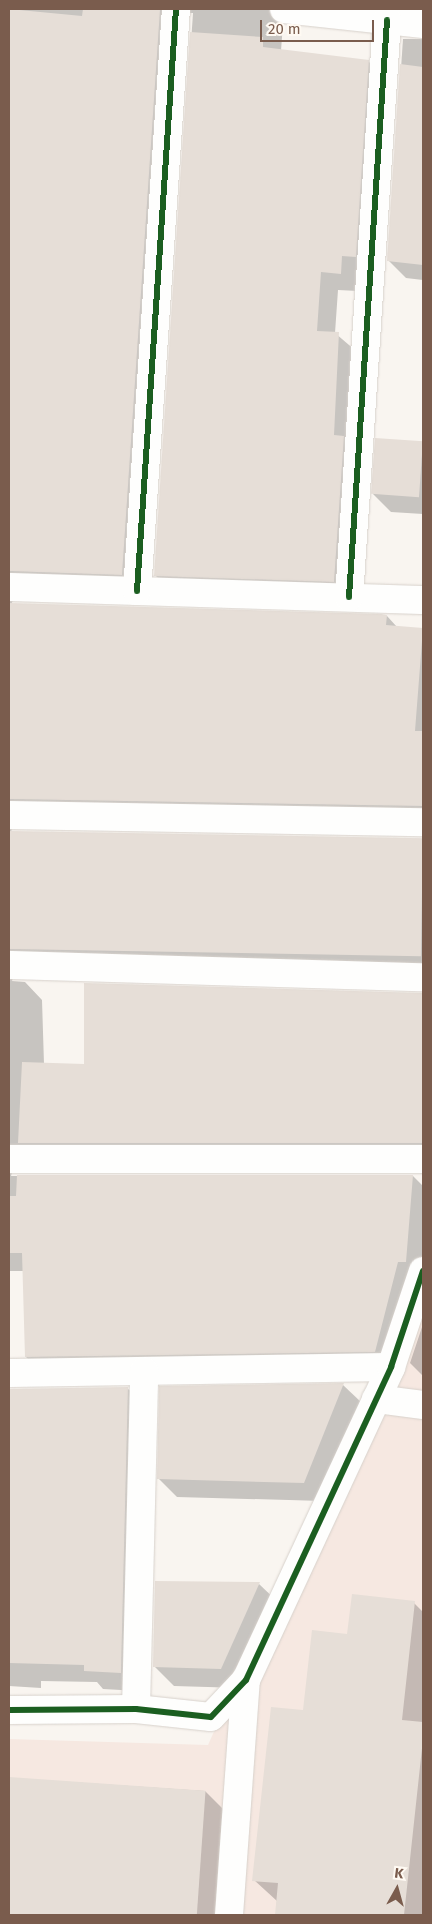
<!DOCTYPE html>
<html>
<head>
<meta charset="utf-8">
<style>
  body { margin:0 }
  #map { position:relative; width:432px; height:1924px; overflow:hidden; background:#f9f5f0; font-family:"Fira Sans",sans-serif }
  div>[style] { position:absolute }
  .commercial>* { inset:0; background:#f6e8e1 }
  .shadow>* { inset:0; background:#0003 }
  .building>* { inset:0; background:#e6ded7; transform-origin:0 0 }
  .roads { filter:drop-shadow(0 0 1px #d7d1cb) drop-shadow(0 0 1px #d7d1cb) }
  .street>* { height:28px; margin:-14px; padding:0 14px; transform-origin:14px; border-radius:14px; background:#fefefd }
  .cycleway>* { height:6px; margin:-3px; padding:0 3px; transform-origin:3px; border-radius:3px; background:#1b5e20 }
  span { translate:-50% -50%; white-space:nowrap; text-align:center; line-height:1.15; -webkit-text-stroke:4px #fffaf3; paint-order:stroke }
  .frame { position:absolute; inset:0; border:10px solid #7a5c4d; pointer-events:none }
  .north { position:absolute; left:372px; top:1864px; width:50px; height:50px; -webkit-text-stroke:4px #fffaf3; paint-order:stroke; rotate:7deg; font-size:14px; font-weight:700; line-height:20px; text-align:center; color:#7a5c4d }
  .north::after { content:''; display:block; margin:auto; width:18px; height:22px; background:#7a5c4d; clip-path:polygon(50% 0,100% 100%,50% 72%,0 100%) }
  .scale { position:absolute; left:260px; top:20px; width:114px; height:22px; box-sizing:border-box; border:2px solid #7a5c4d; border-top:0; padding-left:6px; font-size:15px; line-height:18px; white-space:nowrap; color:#7a5c4d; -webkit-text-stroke:4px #fffaf3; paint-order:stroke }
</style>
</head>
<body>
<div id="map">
  <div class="commercial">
    <div style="clip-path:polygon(423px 1263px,423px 1915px,9px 1915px,9px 1739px,208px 1745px)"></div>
  </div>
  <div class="shadow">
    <div style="clip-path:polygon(9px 9px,284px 9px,281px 51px,368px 61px,386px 79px,358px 291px,338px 290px,335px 333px,356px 351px,352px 599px,173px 593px,155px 575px,193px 13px,187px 13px,140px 592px,19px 591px,11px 604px,387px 616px,397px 627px,423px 629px,423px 826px,13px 824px,11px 832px,423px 839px,423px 978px,14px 974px,12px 981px,25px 982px,42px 1000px,44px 1064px,85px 1065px,85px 984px,423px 994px,423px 1161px,13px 1169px,11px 1176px,413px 1176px,423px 1186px,423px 1291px,397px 1369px,44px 1374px,26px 1357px,24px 1271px,9px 1271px)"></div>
    <div style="clip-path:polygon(403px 39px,423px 39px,423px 280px,406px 278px,388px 260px)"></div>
    <div style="clip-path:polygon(376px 439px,423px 442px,423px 514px,391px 512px,373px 494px)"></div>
    <div style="clip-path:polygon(423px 1324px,423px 1376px,410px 1363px)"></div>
    <div style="clip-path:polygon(343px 1385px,362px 1403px,323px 1501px,177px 1497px,158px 1478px,160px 1387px)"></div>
    <div style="clip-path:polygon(127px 1388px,146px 1406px,139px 1691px,103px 1689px,97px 1682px,41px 1681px,41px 1688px,9px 1686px,9px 1390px)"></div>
    <div style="clip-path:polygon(259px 1584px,279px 1603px,241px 1688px,174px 1686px,154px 1666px)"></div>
    <div style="clip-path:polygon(414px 1603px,423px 1612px,423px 1915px,276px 1915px,277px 1901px,254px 1880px,304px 1711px,348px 1636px)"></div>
    <div style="clip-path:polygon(9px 1778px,205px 1791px,227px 1813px,220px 1915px,9px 1915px)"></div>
  </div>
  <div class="building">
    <div style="clip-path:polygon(9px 9px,82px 16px,83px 9px,160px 10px,122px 575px,9px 571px)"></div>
    <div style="clip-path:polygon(190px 32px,263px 37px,263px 47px,369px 60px,356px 257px,342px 256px,341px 274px,321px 272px,317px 331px,339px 332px,334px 435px,344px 436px,334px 582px,154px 576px)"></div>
    <div style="clip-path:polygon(400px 64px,423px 67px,423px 265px,387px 261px)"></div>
    <div style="left:375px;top:438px;width:48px;height:56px;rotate:4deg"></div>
    <div style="clip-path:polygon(9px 603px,381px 614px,387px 615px,386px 625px,423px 628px,415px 731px,423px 731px,423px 806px,9px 799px)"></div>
    <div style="left:9px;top:831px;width:414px;height:118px;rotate:1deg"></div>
    <div style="clip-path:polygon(84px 983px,423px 993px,423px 1143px,18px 1143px,22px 1062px,84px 1064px)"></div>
    <div style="clip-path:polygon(17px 1175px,413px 1175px,406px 1262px,398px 1262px,375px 1352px,25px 1357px,22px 1253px,9px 1253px,9px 1196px,16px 1196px)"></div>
    <div style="clip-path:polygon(344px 1383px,304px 1483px,157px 1479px,159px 1386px)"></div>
    <div style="clip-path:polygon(128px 1387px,121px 1673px,84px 1671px,84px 1665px,9px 1663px,9px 1389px)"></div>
    <div style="clip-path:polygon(155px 1581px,260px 1582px,221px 1669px,153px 1667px)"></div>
    <div style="clip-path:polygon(352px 1594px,415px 1601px,402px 1720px,423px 1722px,423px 1739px,404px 1915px,275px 1915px,278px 1883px,252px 1881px,271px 1707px,303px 1710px,312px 1630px,347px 1634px)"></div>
    <div style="left:9px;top:1777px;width:197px;height:138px;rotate:4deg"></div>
  </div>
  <div class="roads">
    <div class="street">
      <div style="left:284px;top:9px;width:140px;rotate:6.2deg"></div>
      <div style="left:9px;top:587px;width:414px;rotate:1.8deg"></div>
      <div style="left:137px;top:591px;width:583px;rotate:-86.17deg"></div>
      <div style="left:349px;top:597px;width:578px;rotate:-86.23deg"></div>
      <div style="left:9px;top:815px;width:414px;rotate:1deg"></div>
      <div style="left:9px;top:965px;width:414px;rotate:1.7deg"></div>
      <div style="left:9px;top:1159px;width:414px"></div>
      <div style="left:9px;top:1373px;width:382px;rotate:-0.9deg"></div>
      <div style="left:376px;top:1399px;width:47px;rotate:7.3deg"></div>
      <div style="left:136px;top:1709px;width:338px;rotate:-88.6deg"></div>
      <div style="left:9px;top:1710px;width:127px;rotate:-0.5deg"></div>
      <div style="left:136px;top:1709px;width:75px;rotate:6.1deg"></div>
      <div style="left:211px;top:1717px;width:51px;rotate:-46.6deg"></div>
      <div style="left:246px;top:1680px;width:345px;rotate:-65.1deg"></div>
      <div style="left:391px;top:1367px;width:101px;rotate:-71.6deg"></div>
      <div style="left:229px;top:1915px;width:236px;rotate:-85.9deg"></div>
    </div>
  </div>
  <div class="cycleway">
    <div style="left:137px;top:591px;width:583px;rotate:-86.17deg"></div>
    <div style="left:349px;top:597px;width:578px;rotate:-86.23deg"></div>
    <div style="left:9px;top:1710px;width:127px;rotate:-0.5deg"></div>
    <div style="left:136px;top:1709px;width:75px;rotate:6.1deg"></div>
    <div style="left:211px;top:1717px;width:51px;rotate:-46.6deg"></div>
    <div style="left:246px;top:1680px;width:345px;rotate:-65.1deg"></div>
    <div style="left:391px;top:1367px;width:101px;rotate:-71.6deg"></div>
  </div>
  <div class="frame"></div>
  <div class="north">K</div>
  <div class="scale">20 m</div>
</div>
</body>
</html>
